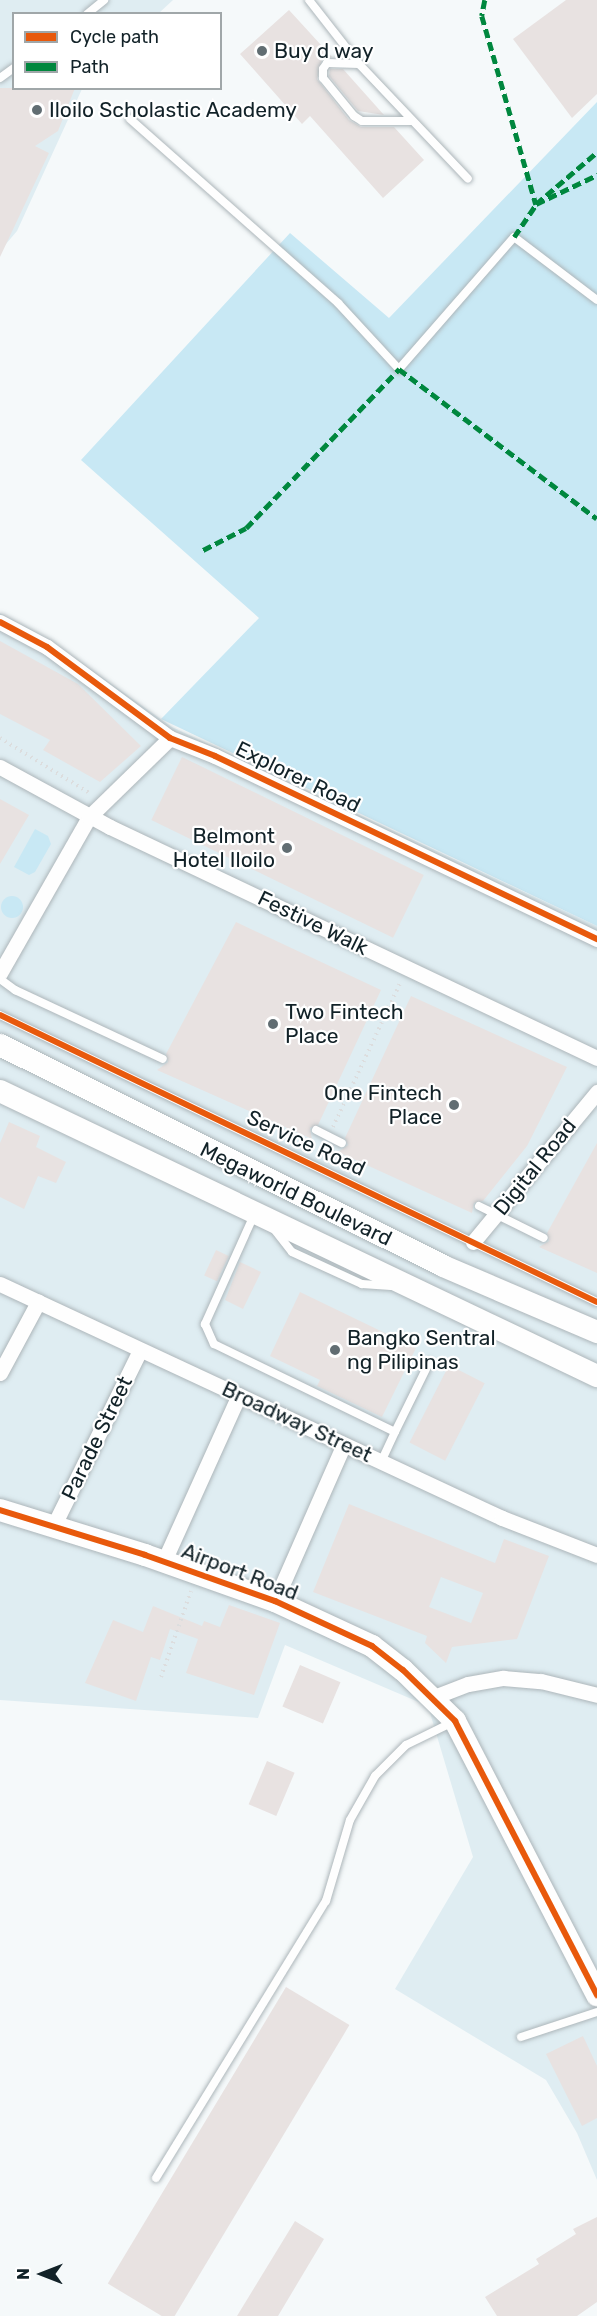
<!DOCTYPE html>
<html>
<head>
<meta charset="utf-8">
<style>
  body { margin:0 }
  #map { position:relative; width:597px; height:2316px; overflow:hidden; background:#f5f9fa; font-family:Rubik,sans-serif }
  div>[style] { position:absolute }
  .built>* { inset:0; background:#dfedf2 }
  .green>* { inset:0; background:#c8e8f4 }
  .round { border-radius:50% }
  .building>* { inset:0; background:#e8e2e1; transform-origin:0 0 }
  .path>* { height:4px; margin-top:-2px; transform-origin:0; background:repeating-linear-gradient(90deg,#dcddde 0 1.5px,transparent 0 6px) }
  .roads { filter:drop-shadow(0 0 2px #adb6ba) drop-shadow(0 0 2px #adb6ba) }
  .lane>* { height:8px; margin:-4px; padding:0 4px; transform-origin:4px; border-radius:4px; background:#fefefe }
  .street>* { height:15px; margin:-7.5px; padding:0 7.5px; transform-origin:7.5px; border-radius:7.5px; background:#fefefe }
  .secondary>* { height:22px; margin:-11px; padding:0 11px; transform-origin:11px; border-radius:11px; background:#fefefe }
  .quiet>* { height:4.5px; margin-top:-2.25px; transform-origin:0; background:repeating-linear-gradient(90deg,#00873e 0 9px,transparent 0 13.5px) }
  .cycleway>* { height:6px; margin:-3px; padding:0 3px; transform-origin:3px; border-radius:3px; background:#e8590c }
  .dots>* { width:16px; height:16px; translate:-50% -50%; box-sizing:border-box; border:3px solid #fff; border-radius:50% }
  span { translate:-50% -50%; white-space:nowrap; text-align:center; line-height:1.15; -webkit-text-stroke:4.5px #fff; paint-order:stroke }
  .poi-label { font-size:21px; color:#122228 }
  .left { translate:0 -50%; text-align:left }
  .right { translate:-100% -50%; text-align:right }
  .street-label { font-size:21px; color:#122228 }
  .legend { position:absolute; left:12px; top:12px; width:210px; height:78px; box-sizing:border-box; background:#fff; border:2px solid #a0a7a9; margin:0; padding:8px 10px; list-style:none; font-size:18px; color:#122228 }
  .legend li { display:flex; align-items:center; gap:12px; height:30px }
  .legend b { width:30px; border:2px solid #a0a7a9 }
  .north { position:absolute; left:12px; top:2244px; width:60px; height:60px; -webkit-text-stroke:4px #fff; paint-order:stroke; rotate:270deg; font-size:16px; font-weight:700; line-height:24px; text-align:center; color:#122228 }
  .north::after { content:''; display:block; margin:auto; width:21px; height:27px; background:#122228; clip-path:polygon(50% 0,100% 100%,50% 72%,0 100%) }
</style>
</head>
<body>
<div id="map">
  <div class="built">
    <div style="clip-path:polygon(0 0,173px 0,159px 13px,14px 14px,14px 88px,82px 89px,17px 231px,0 251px)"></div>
    <div style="clip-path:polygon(0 613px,48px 639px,172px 727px,597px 926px,597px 2180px,577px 2133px,546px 2080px,395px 1989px,473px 1857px,428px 1706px,285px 1645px,258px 1718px,0 1700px)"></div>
  </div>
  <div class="green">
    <div style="clip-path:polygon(597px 102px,597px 926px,161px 719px,259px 618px,81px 460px,290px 233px,389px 318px)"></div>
    <div style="clip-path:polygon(35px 829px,48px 836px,51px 844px,35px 872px,29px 875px,14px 867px)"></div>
    <div class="round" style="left:1px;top:896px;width:22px;height:22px"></div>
  </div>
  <div class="building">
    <div style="clip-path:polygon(566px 0,597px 0,597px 94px,572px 118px,513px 39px)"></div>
    <div style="clip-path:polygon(289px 10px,332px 57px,322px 60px,317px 79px,349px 120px,361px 127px,394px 127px,424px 160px,383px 198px,310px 116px,302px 124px,240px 54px)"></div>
    <div style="clip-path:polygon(330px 69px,343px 69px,384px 115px,358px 111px,329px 76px)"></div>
    <div style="clip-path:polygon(0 88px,75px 88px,58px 131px,35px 146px,49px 153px,0 257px)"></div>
    <div style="clip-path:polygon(0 641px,78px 684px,141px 746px,100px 782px,43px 750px,50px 740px,0 714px)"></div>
    <div style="left:182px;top:757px;width:269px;height:70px;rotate:26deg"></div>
    <div style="clip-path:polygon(0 799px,29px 815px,0 864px)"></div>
    <div style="clip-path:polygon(236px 922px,381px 990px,318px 1125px,310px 1128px,312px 1139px,157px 1070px,168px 1062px,166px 1054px)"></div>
    <div style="clip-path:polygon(411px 996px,567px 1067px,527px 1146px,483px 1201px,474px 1203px,472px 1213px,338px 1152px,348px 1145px,345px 1138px)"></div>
    <div style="clip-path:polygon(9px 1122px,40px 1136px,36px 1147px,66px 1162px,56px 1183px,38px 1176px,24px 1209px,0 1197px,0 1143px)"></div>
    <div style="clip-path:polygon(597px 1143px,597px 1273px,539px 1247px,549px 1241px,547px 1233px)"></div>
    <div style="left:216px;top:1250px;width:14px;height:28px;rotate:25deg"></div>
    <div style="clip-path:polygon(240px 1262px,261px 1272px,243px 1309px,225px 1300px)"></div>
    <div style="clip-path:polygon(300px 1292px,416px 1348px,382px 1417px,317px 1386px,320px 1380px,270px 1356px)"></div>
    <div style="left:449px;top:1365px;width:40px;height:87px;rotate:27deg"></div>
    <div style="clip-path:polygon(evenodd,349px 1504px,495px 1563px,504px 1539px,549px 1556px,517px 1639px,452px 1647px,446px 1663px,425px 1643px,427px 1636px,313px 1592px,349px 1504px,441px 1577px,483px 1593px,471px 1623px,429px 1607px,441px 1577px)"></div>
    <div style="clip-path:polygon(229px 1605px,280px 1623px,254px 1695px,186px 1673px,198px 1639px,170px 1629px,160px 1660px,151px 1657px,136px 1701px,85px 1683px,113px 1620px,143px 1632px,153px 1606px,202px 1626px,204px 1621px,220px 1627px)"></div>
    <div style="left:300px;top:1665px;width:44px;height:45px;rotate:23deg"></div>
    <div style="left:267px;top:1761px;width:30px;height:47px;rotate:23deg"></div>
    <div style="left:286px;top:1987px;width:74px;height:346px;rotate:31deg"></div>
    <div style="clip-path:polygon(583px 2036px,597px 2066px,597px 2118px,582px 2126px,546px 2054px)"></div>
    <div style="clip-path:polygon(597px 2217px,597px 2302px,577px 2316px,497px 2316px,485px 2297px,539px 2264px,536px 2259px,576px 2234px,573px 2229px)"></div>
    <div style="clip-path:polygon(295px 2221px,324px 2239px,278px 2316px,237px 2316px)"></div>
  </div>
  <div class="path">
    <div style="left:0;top:738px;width:107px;rotate:31.6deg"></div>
    <div style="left:333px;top:1127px;width:159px;rotate:-65deg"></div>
    <div style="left:161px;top:1677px;width:91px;rotate:-70.8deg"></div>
  </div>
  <div class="roads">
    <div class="lane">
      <div style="left:309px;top:0;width:81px;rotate:52deg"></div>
      <div style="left:359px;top:64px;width:158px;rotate:46.5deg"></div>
      <div style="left:87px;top:14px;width:22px;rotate:-39deg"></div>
      <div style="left:359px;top:64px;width:32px;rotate:-178deg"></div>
      <div style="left:327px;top:63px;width:7px;rotate:124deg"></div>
      <div style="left:323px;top:69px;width:9px;rotate:90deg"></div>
      <div style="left:323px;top:78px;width:49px;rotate:50.8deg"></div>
      <div style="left:354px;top:116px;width:9px;rotate:32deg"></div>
      <div style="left:362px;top:121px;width:49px"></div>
      <div style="left:0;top:78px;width:17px;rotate:-36deg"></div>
      <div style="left:130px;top:119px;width:278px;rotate:41.5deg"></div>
      <div style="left:338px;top:303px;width:90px;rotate:47.3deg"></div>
      <div style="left:399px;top:369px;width:175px;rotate:-48.9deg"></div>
      <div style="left:514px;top:237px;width:104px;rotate:37.2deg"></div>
      <div style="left:0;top:979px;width:19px;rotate:36deg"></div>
      <div style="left:15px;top:990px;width:163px;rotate:25deg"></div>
      <div style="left:0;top:1015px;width:662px;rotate:25.68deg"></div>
      <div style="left:316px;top:1130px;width:29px;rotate:27deg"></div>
      <div style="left:479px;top:1206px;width:72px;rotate:26.2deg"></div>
      <div style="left:254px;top:1215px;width:120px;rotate:114.2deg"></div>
      <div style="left:205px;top:1324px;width:22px;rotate:66deg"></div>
      <div style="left:214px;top:1344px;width:201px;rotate:25.9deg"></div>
      <div style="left:395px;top:1432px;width:77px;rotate:-63.8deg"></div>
      <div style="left:274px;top:1229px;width:29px;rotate:52deg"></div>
      <div style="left:292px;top:1252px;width:77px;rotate:24.6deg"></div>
      <div style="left:362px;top:1284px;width:29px;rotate:4deg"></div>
      <div style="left:381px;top:1462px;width:33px;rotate:-65deg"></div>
      <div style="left:521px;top:2037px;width:80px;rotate:-18.2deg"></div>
      <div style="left:156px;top:2178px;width:325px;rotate:-58.5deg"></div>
      <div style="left:326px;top:1901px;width:84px;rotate:-73.5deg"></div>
      <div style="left:350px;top:1820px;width:51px;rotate:-60.4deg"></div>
      <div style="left:375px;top:1776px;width:44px;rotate:-45deg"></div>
      <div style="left:406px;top:1745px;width:52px;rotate:-26.1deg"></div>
    </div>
    <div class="street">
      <div style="left:0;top:622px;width:53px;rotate:28deg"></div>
      <div style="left:47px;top:647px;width:153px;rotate:36.5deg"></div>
      <div style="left:170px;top:738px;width:48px;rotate:21.8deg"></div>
      <div style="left:215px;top:756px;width:424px;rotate:25.6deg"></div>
      <div style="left:0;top:767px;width:125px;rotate:28.6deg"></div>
      <div style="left:110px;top:827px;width:539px;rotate:25.38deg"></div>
      <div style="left:0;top:973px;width:180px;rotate:-60.3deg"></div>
      <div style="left:89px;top:817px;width:113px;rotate:-44.3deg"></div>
      <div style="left:473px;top:1242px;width:195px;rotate:-50.4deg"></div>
      <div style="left:0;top:1284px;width:554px;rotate:24.99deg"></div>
      <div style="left:502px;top:1518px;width:102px;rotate:21.3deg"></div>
      <div style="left:0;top:1373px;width:81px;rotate:-61.8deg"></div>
      <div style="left:54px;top:1525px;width:195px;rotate:-63.8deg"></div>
      <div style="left:164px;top:1561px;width:182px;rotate:-65.7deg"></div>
      <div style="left:275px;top:1601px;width:171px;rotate:-66.3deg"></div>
      <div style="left:434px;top:1697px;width:36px;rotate:-21deg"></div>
      <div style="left:468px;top:1684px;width:36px;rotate:-10deg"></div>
      <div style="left:503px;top:1678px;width:38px;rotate:5deg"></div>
      <div style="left:541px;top:1681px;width:58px;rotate:14deg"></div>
    </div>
    <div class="secondary">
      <div style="left:0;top:1045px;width:495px;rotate:26.5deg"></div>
      <div style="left:443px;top:1266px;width:168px;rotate:23.2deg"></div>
      <div style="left:0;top:1091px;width:662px;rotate:25.52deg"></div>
      <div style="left:0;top:1510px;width:152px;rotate:17.2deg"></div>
      <div style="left:145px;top:1555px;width:138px;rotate:19.5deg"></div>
      <div style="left:275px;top:1601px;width:107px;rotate:24.9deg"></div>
      <div style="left:372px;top:1646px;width:39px;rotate:38deg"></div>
      <div style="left:403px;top:1670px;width:73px;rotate:44.4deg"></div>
      <div style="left:455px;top:1721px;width:309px;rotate:62.6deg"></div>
    </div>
  </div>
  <div class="quiet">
    <div style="left:485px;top:0;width:16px;rotate:101deg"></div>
    <div style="left:482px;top:16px;width:196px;rotate:74deg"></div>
    <div style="left:536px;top:204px;width:68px;rotate:-25.4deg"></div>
    <div style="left:514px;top:237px;width:40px;rotate:-56deg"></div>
    <div style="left:536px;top:204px;width:80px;rotate:-40.4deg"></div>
    <div style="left:203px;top:550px;width:48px;rotate:-27.1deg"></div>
    <div style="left:246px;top:528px;width:221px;rotate:-46.1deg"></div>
    <div style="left:399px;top:369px;width:248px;rotate:37.1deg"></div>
  </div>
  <div class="cycleway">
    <div style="left:0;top:622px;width:53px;rotate:28deg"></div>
    <div style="left:47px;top:647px;width:153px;rotate:36.5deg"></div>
    <div style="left:170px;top:738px;width:48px;rotate:21.8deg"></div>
    <div style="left:215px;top:756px;width:424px;rotate:25.6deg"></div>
    <div style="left:0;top:1015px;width:662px;rotate:25.68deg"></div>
    <div style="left:0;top:1510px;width:152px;rotate:17.2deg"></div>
    <div style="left:145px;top:1555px;width:138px;rotate:19.5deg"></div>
    <div style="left:275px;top:1601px;width:107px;rotate:24.9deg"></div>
    <div style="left:372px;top:1646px;width:39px;rotate:38deg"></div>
    <div style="left:403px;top:1670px;width:73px;rotate:44.4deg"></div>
    <div style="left:455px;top:1721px;width:309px;rotate:62.6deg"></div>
  </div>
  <div class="dots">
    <div style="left:262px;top:51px;background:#616d72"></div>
    <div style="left:37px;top:110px;background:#616d72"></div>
    <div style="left:287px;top:848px;background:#616d72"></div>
    <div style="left:273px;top:1024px;background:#616d72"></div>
    <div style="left:454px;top:1105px;background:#616d72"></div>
    <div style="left:335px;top:1350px;background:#616d72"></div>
  </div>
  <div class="poi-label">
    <span class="left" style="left:274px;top:51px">Buy d way</span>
    <span class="left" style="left:49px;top:110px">Iloilo Scholastic Academy</span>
    <span class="right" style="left:275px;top:848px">Belmont<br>Hotel Iloilo</span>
    <span class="left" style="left:285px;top:1024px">Two Fintech<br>Place</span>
    <span class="right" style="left:442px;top:1105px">One Fintech<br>Place</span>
    <span class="left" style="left:347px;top:1350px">Bangko Sentral<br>ng Pilipinas</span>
  </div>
  <div class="street-label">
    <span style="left:298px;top:777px;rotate:26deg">Explorer Road</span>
    <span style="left:313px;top:923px;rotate:26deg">Festive Walk</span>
    <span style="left:306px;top:1143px;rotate:25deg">Service Road</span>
    <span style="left:535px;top:1167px;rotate:-51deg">Digital Road</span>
    <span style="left:296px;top:1194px;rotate:26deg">Megaworld Boulevard</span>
    <span style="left:297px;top:1422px;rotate:25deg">Broadway Street</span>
    <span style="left:97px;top:1438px;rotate:-64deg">Parade Street</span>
    <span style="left:240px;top:1572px;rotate:21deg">Airport Road</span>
  </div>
  <ul class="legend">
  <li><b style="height:8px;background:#e8590c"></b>Cycle path</li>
  <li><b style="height:8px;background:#00873e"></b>Path</li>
  </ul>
  <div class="north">N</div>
</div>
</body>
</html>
